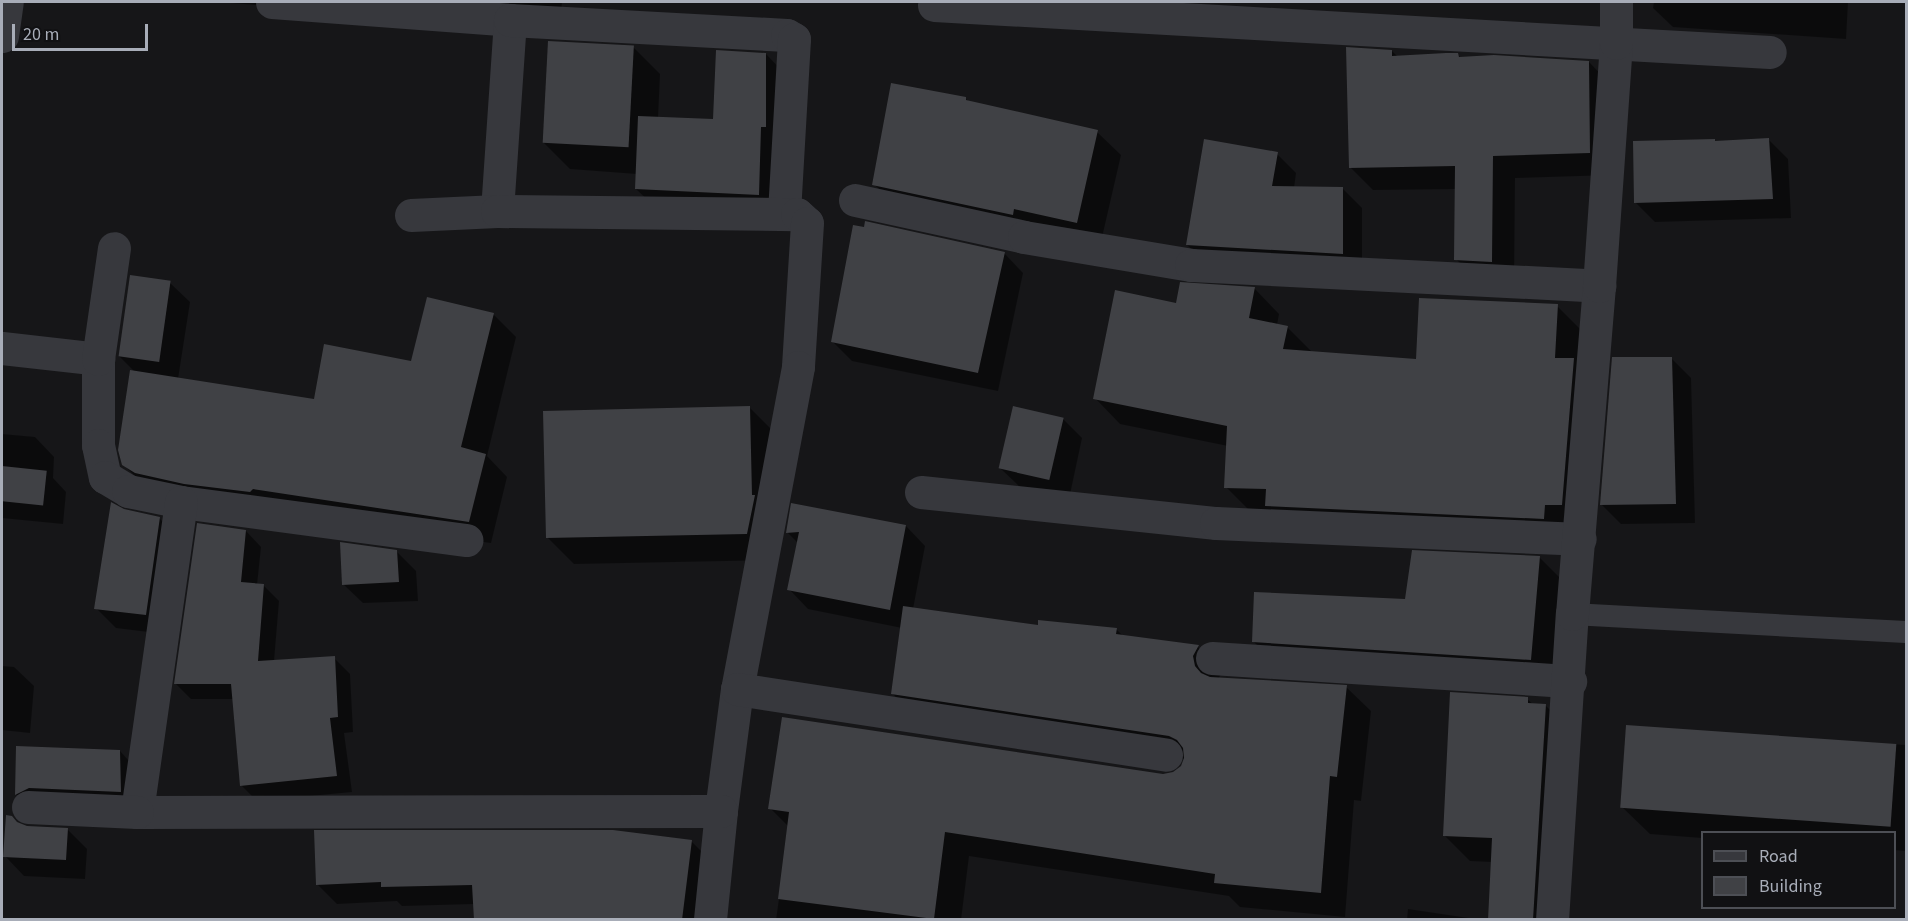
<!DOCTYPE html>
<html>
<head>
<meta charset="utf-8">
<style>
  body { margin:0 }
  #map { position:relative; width:1908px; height:921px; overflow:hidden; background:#161618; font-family:"Source Sans 3",sans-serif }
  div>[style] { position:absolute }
  .shadow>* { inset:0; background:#0007 }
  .building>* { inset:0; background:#404145; transform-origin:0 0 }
  .lane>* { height:22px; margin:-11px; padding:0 11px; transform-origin:11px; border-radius:11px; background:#37383d }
  .street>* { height:33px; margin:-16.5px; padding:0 16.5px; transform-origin:16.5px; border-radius:16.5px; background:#37383d }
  span { translate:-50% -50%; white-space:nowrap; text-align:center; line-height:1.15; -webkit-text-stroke:4.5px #111113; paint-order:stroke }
  .frame { position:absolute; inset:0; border:3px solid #a8adb8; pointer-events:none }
  .legend { position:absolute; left:1701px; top:831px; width:195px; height:78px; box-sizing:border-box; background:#111113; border:2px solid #4d4f55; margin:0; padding:8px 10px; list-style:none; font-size:18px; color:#a8adb8 }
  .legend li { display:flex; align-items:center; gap:12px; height:30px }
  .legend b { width:30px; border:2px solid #4d4f55 }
  .scale { position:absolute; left:12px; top:24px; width:136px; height:27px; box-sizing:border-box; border:3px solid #a8adb8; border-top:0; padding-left:8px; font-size:18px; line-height:21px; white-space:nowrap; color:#a8adb8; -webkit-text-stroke:4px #111113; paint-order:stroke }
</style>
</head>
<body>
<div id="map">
  <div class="shadow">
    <div style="clip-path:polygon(219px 2px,324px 2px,281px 7px)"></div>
    <div style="clip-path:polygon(434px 2px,562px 2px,559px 33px)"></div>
    <div style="clip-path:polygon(1654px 2px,1848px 2px,1846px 39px,1673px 27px,1653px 8px)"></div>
    <div style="clip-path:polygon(633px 47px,660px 74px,658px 118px,714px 120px,766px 54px,785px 74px,778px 214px,656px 208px,636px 189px,637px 174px,570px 169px,543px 142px)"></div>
    <div style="clip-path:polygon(1392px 51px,1398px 57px,1458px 55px,1461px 58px,1589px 62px,1611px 85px,1612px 175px,1515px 178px,1514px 284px,1479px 282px,1456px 259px,1456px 189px,1373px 190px,1350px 167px)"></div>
    <div style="clip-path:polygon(965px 98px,970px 103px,1097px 132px,1121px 155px,1100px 246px,898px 208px,874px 184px)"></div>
    <div style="clip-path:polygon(1768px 139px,1788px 159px,1791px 218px,1655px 222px,1635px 202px,1714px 140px,1717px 143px)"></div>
    <div style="clip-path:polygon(1277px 154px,1296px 173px,1294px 188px,1342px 188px,1362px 208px,1362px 273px,1207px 264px,1187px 245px)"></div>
    <div style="clip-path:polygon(1004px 253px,1023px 273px,998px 391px,852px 361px,832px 341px)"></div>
    <div style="clip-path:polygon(170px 283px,190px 302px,178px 379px,315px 401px,412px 362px,494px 315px,516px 337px,487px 456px,507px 477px,491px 543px,208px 505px,146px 487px,123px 464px,136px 373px,119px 356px)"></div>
    <div style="clip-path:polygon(1254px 288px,1279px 314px,1277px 325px,1287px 327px,1313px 353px,1418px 361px,1557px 306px,1582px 331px,1587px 530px,1251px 512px,1226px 487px,1228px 446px,1120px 424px,1095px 398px,1177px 304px)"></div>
    <div style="clip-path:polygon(1671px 358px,1691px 378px,1695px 523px,1621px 524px,1601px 504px)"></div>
    <div style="clip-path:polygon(750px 408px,777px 435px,774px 560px,574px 564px,547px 537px)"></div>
    <div style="clip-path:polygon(1063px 419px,1082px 438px,1069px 499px,1020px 487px,1000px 468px)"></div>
    <div style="clip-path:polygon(2px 434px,35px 437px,54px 457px,53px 478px,66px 492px,63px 524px,2px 518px)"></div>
    <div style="clip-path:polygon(159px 518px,179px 538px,165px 634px,116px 628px,96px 608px)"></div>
    <div style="clip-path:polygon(906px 526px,925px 546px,913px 609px,1039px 627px,1116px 629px,1124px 637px,1198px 647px,1223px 671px,1218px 679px,1346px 687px,1371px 711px,1361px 801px,1354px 800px,1345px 917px,1240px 907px,1229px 896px,969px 856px,961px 920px,776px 920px,789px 827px,770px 808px,1163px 775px,1174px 774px,1182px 767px,1186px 759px,917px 718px,892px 693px,902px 628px,808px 609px,789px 589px,798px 543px,787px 532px)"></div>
    <div style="clip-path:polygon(246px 531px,261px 547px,257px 585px,263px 585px,279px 601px,274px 661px,334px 658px,350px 674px,353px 732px,344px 733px,352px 792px,257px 801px,241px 785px,233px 699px,191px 699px,176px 684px)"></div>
    <div style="clip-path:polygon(396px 551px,416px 571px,418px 601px,363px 603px,343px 584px)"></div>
    <div style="clip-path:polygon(1539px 557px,1567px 585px,1558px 686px,1280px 668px,1253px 641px,1406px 601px)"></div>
    <div style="clip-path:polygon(2px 666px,14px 667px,34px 686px,30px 733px,2px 730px)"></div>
    <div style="clip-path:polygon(1527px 699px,1534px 705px,1545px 705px,1571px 731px,1560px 920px,1489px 920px,1492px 862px,1470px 861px,1444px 835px)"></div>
    <div style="clip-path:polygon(1627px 727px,1906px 745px,1906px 851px,1894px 850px,1894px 832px,1702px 832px,1702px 838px,1650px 834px,1622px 807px)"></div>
    <div style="clip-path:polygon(17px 748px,120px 751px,129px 761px,130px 802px,26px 803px,16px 794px)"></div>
    <div style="clip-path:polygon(18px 824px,26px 827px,67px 829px,87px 849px,85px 879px,24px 876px,5px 856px)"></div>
    <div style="clip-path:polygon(691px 841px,711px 861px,703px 920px,476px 920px,474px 904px,402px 906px,397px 901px,337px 904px,317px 884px)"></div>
    <div style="clip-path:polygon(1408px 909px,1482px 920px,1407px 920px)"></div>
  </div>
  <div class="building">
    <div style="left:548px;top:41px;width:86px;height:102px;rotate:3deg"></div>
    <div style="clip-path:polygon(1346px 47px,1392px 50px,1392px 56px,1446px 53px,1458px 53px,1459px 57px,1494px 55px,1589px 61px,1590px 153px,1493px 156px,1492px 262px,1454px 260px,1455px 166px,1349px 168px)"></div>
    <div style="clip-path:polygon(716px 50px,766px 53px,766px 127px,761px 127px,759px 195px,635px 189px,638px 116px,713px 119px)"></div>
    <div style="clip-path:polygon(891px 83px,966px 97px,966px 100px,1098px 130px,1077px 223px,1014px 209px,1013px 215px,872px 185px)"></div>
    <div style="clip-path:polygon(1769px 138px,1773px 199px,1634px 203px,1633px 141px,1715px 139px,1715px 141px)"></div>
    <div style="clip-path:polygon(1204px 139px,1278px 152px,1272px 186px,1343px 187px,1343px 254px,1186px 245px)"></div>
    <div style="clip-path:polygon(865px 221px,1005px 252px,978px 373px,831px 342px,853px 225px,864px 227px)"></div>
    <div style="left:130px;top:275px;width:41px;height:82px;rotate:8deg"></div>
    <div style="clip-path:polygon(1180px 282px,1255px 287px,1249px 318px,1288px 326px,1283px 349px,1416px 359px,1419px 298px,1558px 304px,1555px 358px,1574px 358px,1562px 505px,1545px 505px,1544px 519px,1265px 506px,1266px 489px,1224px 488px,1227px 426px,1093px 399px,1115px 290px,1176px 303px)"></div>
    <div style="clip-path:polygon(427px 297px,494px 313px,461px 447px,486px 454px,469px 522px,253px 489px,250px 492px,184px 484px,135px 473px,122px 465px,118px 450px,130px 370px,314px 399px,324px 344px,411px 361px)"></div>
    <div style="clip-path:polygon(1612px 357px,1672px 357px,1676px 504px,1600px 505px)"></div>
    <div style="clip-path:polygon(750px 406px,752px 495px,755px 495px,747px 534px,546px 538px,543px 411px)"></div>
    <div style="left:1013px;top:406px;width:52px;height:64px;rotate:13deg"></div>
    <div style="left:2px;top:466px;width:45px;height:35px;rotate:6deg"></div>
    <div style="clip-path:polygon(111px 502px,124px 509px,160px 517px,146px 615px,94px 609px)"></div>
    <div style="clip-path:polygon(791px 503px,906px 525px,890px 610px,787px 590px,799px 532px,786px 533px)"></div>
    <div style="clip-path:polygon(197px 523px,246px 530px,241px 582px,264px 584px,258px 661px,335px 656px,338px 717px,330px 718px,337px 776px,240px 786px,231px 684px,174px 684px)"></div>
    <div style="clip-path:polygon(340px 542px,397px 550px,399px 582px,342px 585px)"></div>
    <div style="clip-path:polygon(1412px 550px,1540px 556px,1531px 660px,1252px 642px,1254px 592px,1405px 599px)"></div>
    <div style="clip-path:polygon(903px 606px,1038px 625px,1038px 620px,1117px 628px,1116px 634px,1199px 645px,1193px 656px,1195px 666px,1201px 673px,1210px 677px,1347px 685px,1337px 777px,1330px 776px,1321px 893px,1214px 883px,1215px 874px,945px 832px,934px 919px,778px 899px,789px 812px,768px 809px,782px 717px,1163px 774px,1173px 772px,1181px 766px,1184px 758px,1183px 748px,1177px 740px,1169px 736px,891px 694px)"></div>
    <div style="clip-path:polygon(1450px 692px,1528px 697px,1528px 703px,1546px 704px,1533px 920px,1488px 920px,1492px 838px,1443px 836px)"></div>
    <div style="left:1626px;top:725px;width:271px;height:83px;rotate:4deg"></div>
    <div style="clip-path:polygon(16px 746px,120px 750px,121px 792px,29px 788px,15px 795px)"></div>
    <div style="clip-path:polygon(6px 815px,12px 816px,17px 822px,27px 826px,68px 828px,66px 860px,3px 857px)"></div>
    <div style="clip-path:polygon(314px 830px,613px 830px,692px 840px,682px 920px,474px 920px,472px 885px,381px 887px,381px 882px,316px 885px)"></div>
  </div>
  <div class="lane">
    <div style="left:1572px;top:614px;width:334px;rotate:3.1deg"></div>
  </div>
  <div class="street">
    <div style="left:272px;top:2px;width:239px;rotate:4.3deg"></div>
    <div style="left:510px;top:20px;width:191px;rotate:93.9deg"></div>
    <div style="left:934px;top:5px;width:837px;rotate:3.22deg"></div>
    <div style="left:510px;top:20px;width:277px;rotate:3.1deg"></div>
    <div style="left:787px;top:35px;width:8px;rotate:30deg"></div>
    <div style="left:794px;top:39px;width:175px;rotate:93.3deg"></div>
    <div style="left:2px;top:36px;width:34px;rotate:-82deg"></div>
    <div style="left:855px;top:200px;width:173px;rotate:12.3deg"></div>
    <div style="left:1024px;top:237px;width:169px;rotate:9.5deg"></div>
    <div style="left:1191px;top:265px;width:409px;rotate:2.9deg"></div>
    <div style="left:411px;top:215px;width:86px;rotate:-2.7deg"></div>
    <div style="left:497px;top:211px;width:300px;rotate:0.6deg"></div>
    <div style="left:797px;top:214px;width:13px;rotate:42deg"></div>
    <div style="left:807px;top:223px;width:144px;rotate:93.6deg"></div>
    <div style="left:798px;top:367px;width:328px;rotate:100.7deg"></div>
    <div style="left:737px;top:689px;width:123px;rotate:97.5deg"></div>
    <div style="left:721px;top:811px;width:110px;rotate:95.8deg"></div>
    <div style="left:2px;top:348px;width:97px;rotate:6.5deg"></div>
    <div style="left:98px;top:359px;width:86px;rotate:90deg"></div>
    <div style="left:98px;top:445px;width:33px;rotate:78deg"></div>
    <div style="left:105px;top:477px;width:27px;rotate:31deg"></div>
    <div style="left:128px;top:491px;width:54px;rotate:11.7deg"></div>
    <div style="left:181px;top:502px;width:288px;rotate:7.6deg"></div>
    <div style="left:98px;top:359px;width:112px;rotate:-81.8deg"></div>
    <div style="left:921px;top:492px;width:297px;rotate:6deg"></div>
    <div style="left:1216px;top:523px;width:364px;rotate:2.5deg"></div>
    <div style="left:181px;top:502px;width:313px;rotate:98.1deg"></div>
    <div style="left:137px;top:812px;width:584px;rotate:-0.1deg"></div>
    <div style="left:1212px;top:658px;width:359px;rotate:3.7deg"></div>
    <div style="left:737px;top:689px;width:434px;rotate:8.7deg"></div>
    <div style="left:28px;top:807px;width:109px;rotate:2.6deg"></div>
    <div style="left:1552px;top:920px;width:307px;rotate:-86.3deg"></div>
    <div style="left:1572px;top:614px;width:329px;rotate:-85.3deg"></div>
    <div style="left:1599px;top:286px;width:244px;rotate:-86deg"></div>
    <div style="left:1616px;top:43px;width:41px;rotate:-90deg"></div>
  </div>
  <div class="frame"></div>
  <ul class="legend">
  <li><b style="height:8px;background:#37383d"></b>Road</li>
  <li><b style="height:16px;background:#404145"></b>Building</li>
  </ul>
  <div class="scale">20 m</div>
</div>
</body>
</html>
